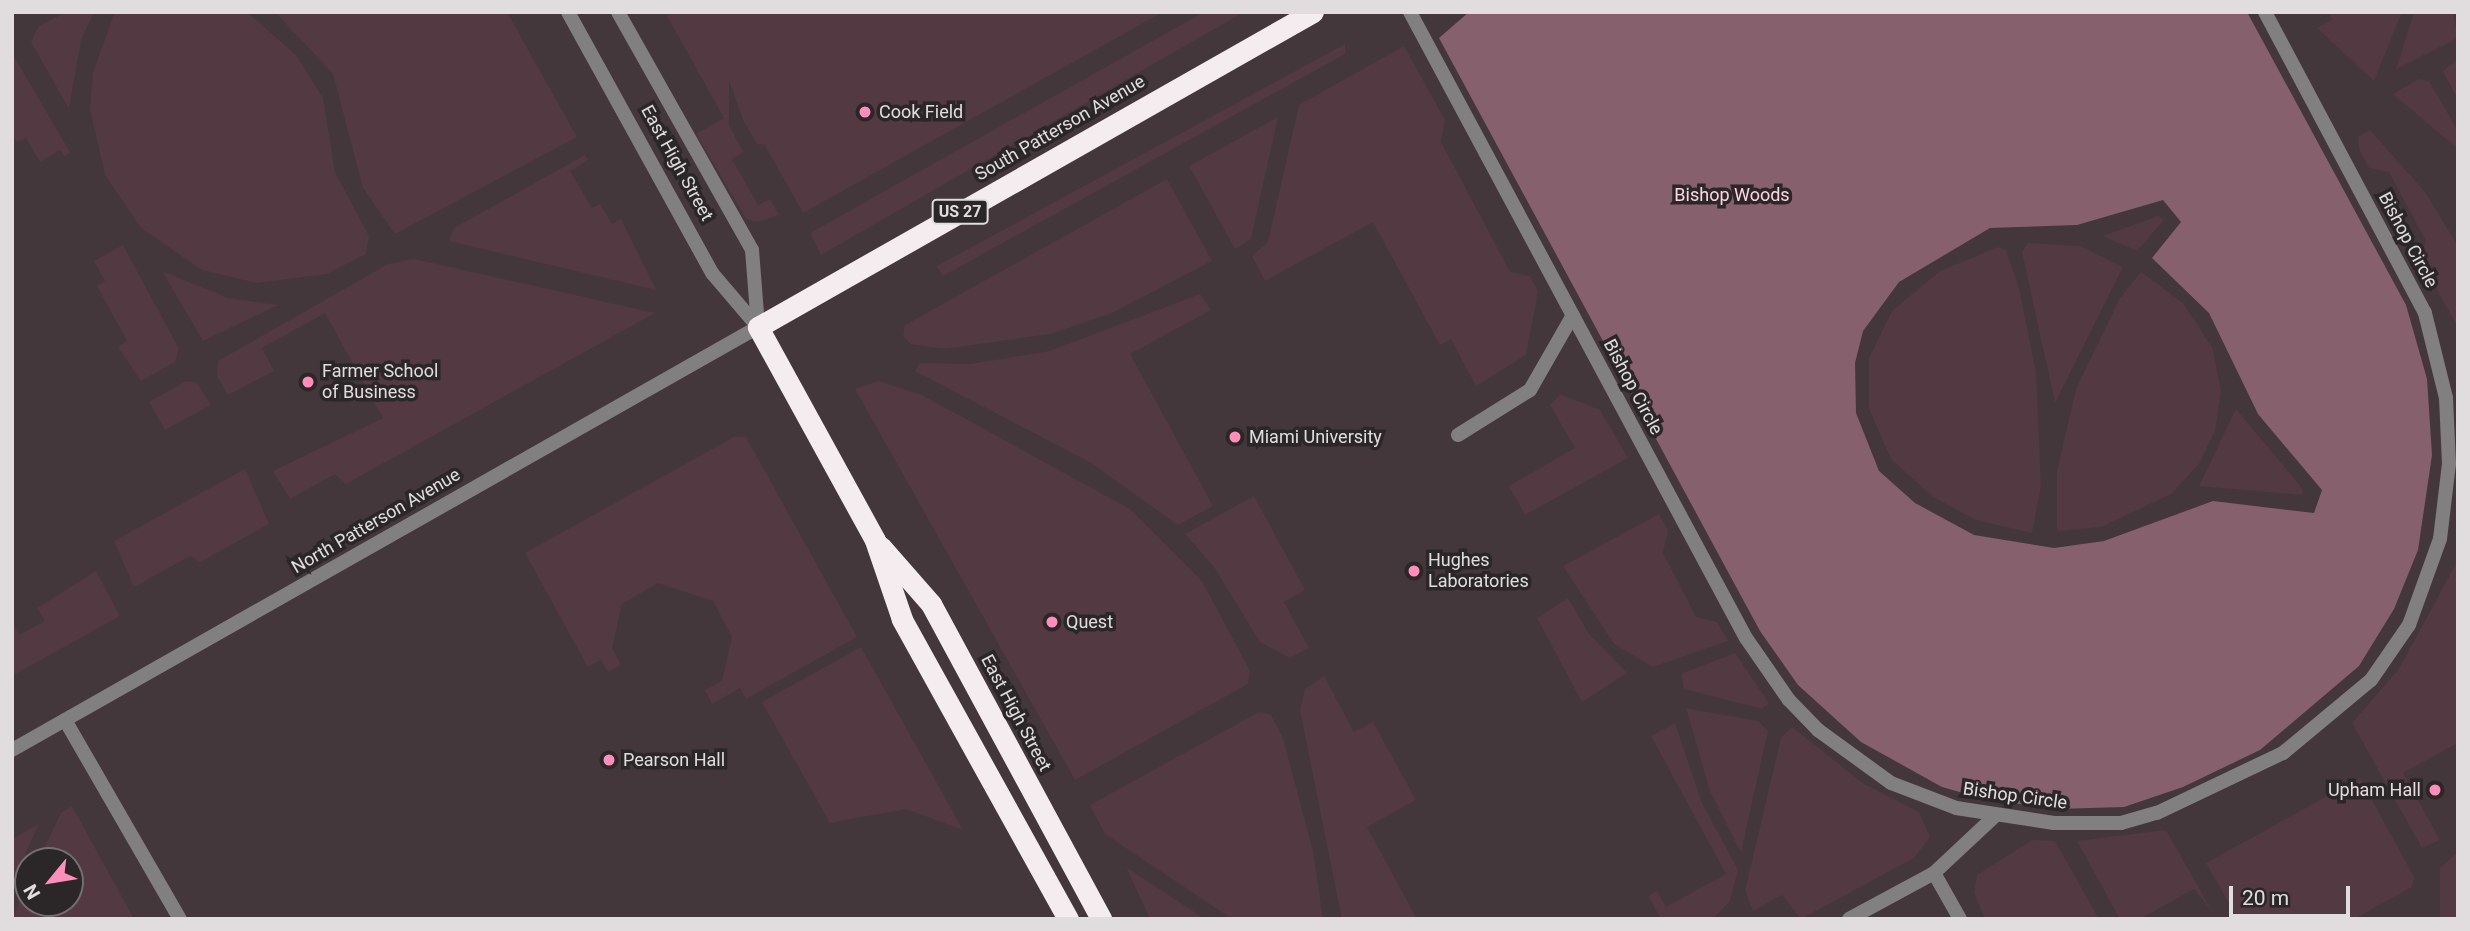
<!DOCTYPE html>
<html>
<head>
<meta charset="utf-8">
<style>
  body { margin:0 }
  #map { position:relative; width:2470px; height:931px; overflow:hidden; background:#352f31; font-family:Roboto,sans-serif }
  div>[style] { position:absolute }
  .built>* { inset:0; background:#43373b }
  .green>* { inset:0; background:#523942 }
  .forest>* { inset:0; background:#86606d }
  .lane>* { height:14px; margin:-7px; padding:0 7px; transform-origin:7px; border-radius:7px; background:#827f80 }
  .street>* { height:14px; margin:-7px; padding:0 7px; transform-origin:7px; border-radius:7px; background:#827f80 }
  .highway>* { height:21px; margin:-10.5px; padding:0 10.5px; transform-origin:10.5px; border-radius:10.5px; background:#f4ecef }
  .dots>* { width:19px; height:19px; translate:-50% -50%; box-sizing:border-box; border:4px solid #2b2627; border-radius:50% }
  span { translate:-50% -50%; white-space:nowrap; text-align:center; line-height:1.15; -webkit-text-stroke:7px #2b2627; paint-order:stroke }
  .shield-label span { padding:2px 5px; background:#2b2627; border:2px solid; border-radius:5px; -webkit-text-stroke-width:0 }
  .shield-label { font-size:16px; color:#e1ddde; font-weight:700 }
  .poi-label { font-size:18px; color:#e1ddde }
  .left { translate:0 -50%; text-align:left }
  .right { translate:-100% -50%; text-align:right }
  .street-label { font-size:18px; color:#e1ddde }
  .park-label { font-size:18px; color:#fed5e2 }
  .frame { position:absolute; inset:0; border:14px solid #e1ddde; pointer-events:none }
  .north { position:absolute; left:14px; top:847px; width:70px; height:70px; box-sizing:border-box; background:#2b2627; border:2px solid #746f70; border-radius:50%; rotate:240deg; font-size:19px; font-weight:700; line-height:28px; text-align:center; color:#e1ddde }
  .north::after { content:''; display:block; margin:auto; width:24px; height:32px; background:#ff8eba; clip-path:polygon(50% 0,100% 100%,50% 72%,0 100%) }
  .scale { position:absolute; left:2229px; top:886px; width:121px; height:32px; box-sizing:border-box; border:4px solid #e1ddde; border-top:0; padding-left:9px; font-size:21px; line-height:24px; white-space:nowrap; color:#e1ddde; -webkit-text-stroke:5px #2b2627; paint-order:stroke }
</style>
</head>
<body>
<div id="map">
  <div class="built">
    <div style="clip-path:polygon(evenodd,12px 12px,2458px 12px,2458px 919px,12px 919px,12px 12px,28px 861px,70px 861px,70px 903px,28px 903px,28px 861px)"></div>
  </div>
  <div class="green">
    <div style="clip-path:polygon(65px 12px,94px 12px,81px 40px,69px 109px,31px 42px,38px 27px)"></div>
    <div style="clip-path:polygon(115px 12px,247px 12px,296px 55px,323px 98px,335px 172px,369px 236px,366px 254px,327px 274px,257px 283px,202px 270px,141px 228px,105px 175px,90px 109px,93px 72px)"></div>
    <div style="clip-path:polygon(275px 12px,507px 12px,577px 137px,395px 234px,363px 188px,333px 74px)"></div>
    <div style="clip-path:polygon(665px 12px,1163px 12px,803px 213px,765px 145px,757px 144px,744px 122px,729px 81px,729px 125px,743px 152px,732px 159px,758px 205px,770px 199px,779px 215px,758px 222px,747px 220px,696px 134px,724px 118px)"></div>
    <div style="clip-path:polygon(1204px 12px,1244px 12px,821px 255px,810px 233px)"></div>
    <div style="clip-path:polygon(2328px 12px,2402px 12px,2374px 81px,2317px 28px,2332px 20px)"></div>
    <div style="clip-path:polygon(2414px 12px,2453px 12px,2458px 38px,2396px 69px)"></div>
    <div style="clip-path:polygon(1345px 44px,1345px 54px,943px 276px,937px 266px)"></div>
    <div style="clip-path:polygon(1404px 46px,1445px 120px,1441px 142px,1510px 272px,1530px 276px,1538px 291px,1526px 355px,1476px 386px,1451px 339px,1440px 345px,1373px 222px,1265px 281px,1252px 256px,1268px 242px,1299px 105px)"></div>
    <div style="clip-path:polygon(12px 53px,70px 152px,65px 157px,60px 150px,40px 162px,26px 138px,17px 142px,12px 134px)"></div>
    <div style="clip-path:polygon(2458px 59px,2458px 100px,2443px 71px)"></div>
    <div style="clip-path:polygon(2419px 79px,2429px 81px,2458px 131px,2458px 149px,2393px 94px)"></div>
    <div style="clip-path:polygon(1278px 117px,1251px 239px,1235px 249px,1189px 166px)"></div>
    <div style="clip-path:polygon(2370px 130px,2425px 192px,2458px 246px,2458px 328px,2420px 258px,2426px 241px,2389px 172px,2369px 168px,2359px 149px,2358px 137px)"></div>
    <div style="clip-path:polygon(585px 155px,588px 160px,570px 171px,592px 208px,600px 204px,612px 224px,621px 219px,656px 290px,449px 241px,454px 228px)"></div>
    <div style="clip-path:polygon(1167px 179px,1212px 261px,1112px 313px,1050px 334px,944px 349px,911px 344px,903px 336px,905px 325px)"></div>
    <div style="clip-path:polygon(2158px 216px,2164px 220px,2137px 251px,2103px 236px)"></div>
    <div style="clip-path:polygon(2028px 243px,2080px 246px,2123px 267px,2055px 403px,2022px 252px)"></div>
    <div style="clip-path:polygon(123px 245px,179px 349px,175px 362px,141px 381px,118px 347px,127px 341px,97px 286px,105px 281px,94px 261px)"></div>
    <div style="clip-path:polygon(1998px 247px,2006px 250px,2019px 288px,2036px 371px,2041px 487px,2032px 533px,1976px 520px,1933px 497px,1891px 459px,1869px 409px,1869px 358px,1892px 311px,1940px 271px)"></div>
    <div style="clip-path:polygon(414px 259px,655px 313px,346px 484px,335px 474px,290px 499px,273px 471px,383px 418px,325px 313px,262px 348px,274px 371px,228px 395px,217px 376px,218px 361px,388px 264px)"></div>
    <div style="clip-path:polygon(162px 271px,228px 298px,278px 305px,203px 341px)"></div>
    <div style="clip-path:polygon(2141px 272px,2183px 303px,2213px 349px,2221px 391px,2215px 431px,2199px 464px,2171px 494px,2101px 527px,2057px 531px,2057px 471px,2076px 389px,2120px 298px)"></div>
    <div style="clip-path:polygon(1200px 294px,1211px 310px,1130px 354px,1213px 506px,1178px 525px,1091px 463px,915px 371px,920px 363px,970px 364px,1050px 351px)"></div>
    <div style="clip-path:polygon(186px 381px,197px 383px,211px 405px,165px 430px,149px 402px)"></div>
    <div style="clip-path:polygon(879px 381px,922px 395px,1130px 509px,1202px 581px,1250px 671px,1248px 684px,1075px 780px,855px 389px)"></div>
    <div style="clip-path:polygon(1560px 394px,1600px 410px,1628px 458px,1525px 515px,1509px 486px,1575px 448px,1550px 405px)"></div>
    <div style="clip-path:polygon(2236px 409px,2303px 489px,2302px 495px,2199px 486px)"></div>
    <div style="clip-path:polygon(734px 437px,746px 437px,857px 637px,746px 699px,740px 688px,712px 704px,705px 690px,722px 681px,732px 637px,713px 601px,658px 583px,622px 604px,612px 648px,621px 665px,608px 672px,601px 660px,588px 667px,525px 553px)"></div>
    <div style="clip-path:polygon(245px 469px,269px 524px,200px 562px,190px 556px,134px 587px,114px 541px)"></div>
    <div style="clip-path:polygon(1254px 496px,1305px 590px,1284px 602px,1309px 648px,1290px 658px,1260px 642px,1214px 567px,1185px 534px)"></div>
    <div style="clip-path:polygon(1659px 514px,1668px 530px,1663px 553px,1696px 617px,1717px 622px,1728px 641px,1653px 667px,1614px 644px,1563px 566px)"></div>
    <div style="clip-path:polygon(2458px 560px,2458px 743px,2403px 773px,2440px 840px,2422px 848px,2352px 723px,2399px 669px)"></div>
    <div style="clip-path:polygon(96px 571px,120px 616px,12px 676px,12px 622px,19px 635px,45px 621px,37px 608px)"></div>
    <div style="clip-path:polygon(1568px 598px,1589px 634px,1627px 673px,1582px 702px,1537px 618px)"></div>
    <div style="clip-path:polygon(861px 647px,933px 776px,963px 830px,906px 809px,830px 823px,762px 702px)"></div>
    <div style="clip-path:polygon(1735px 653px,1769px 703px,1762px 709px,1684px 689px,1681px 674px)"></div>
    <div style="clip-path:polygon(1324px 676px,1354px 732px,1373px 722px,1416px 800px,1367px 827px,1417px 919px,1342px 919px,1300px 710px,1305px 689px)"></div>
    <div style="clip-path:polygon(1686px 708px,1758px 721px,1768px 731px,1741px 853px,1710px 791px)"></div>
    <div style="clip-path:polygon(1259px 712px,1271px 715px,1283px 738px,1313px 851px,1323px 919px,1232px 919px,1105px 834px,1090px 805px)"></div>
    <div style="clip-path:polygon(1675px 723px,1702px 803px,1738px 870px,1730px 901px,1713px 919px,1661px 919px,1648px 896px,1657px 891px,1666px 907px,1726px 874px,1651px 736px)"></div>
    <div style="clip-path:polygon(1792px 727px,1864px 784px,1919px 812px,1930px 837px,1914px 858px,1801px 919px,1782px 895px,1753px 911px,1745px 891px,1781px 738px)"></div>
    <div style="clip-path:polygon(2360px 778px,2414px 877px,2412px 887px,2354px 919px,2238px 919px,2206px 863px)"></div>
    <div style="clip-path:polygon(72px 806px,134px 919px,12px 919px,28px 881px,28px 903px,70px 903px,70px 861px,38px 861px,61px 813px)"></div>
    <div style="clip-path:polygon(39px 824px,12px 883px,12px 839px)"></div>
    <div style="clip-path:polygon(2166px 830px,2212px 911px,2194px 889px,2140px 919px,2120px 919px,2077px 841px)"></div>
    <div style="clip-path:polygon(2032px 840px,2055px 841px,2099px 919px,1985px 919px,1974px 893px,1977px 875px)"></div>
    <div style="clip-path:polygon(2458px 852px,2458px 919px,2440px 919px,2440px 868px)"></div>
    <div style="clip-path:polygon(1126px 867px,1205px 919px,1150px 919px)"></div>
  </div>
  <div class="forest">
    <div style="clip-path:polygon(evenodd,1469px 12px,2247px 12px,2406px 305px,2427px 379px,2432px 455px,2418px 550px,2394px 609px,2359px 666px,2260px 750px,2183px 787px,2124px 807px,2056px 809px,1984px 799px,1942px 787px,1861px 742px,1798px 685px,1760px 631px,1439px 38px,1469px 12px,2163px 200px,2181px 222px,2152px 258px,2209px 313px,2258px 414px,2322px 490px,2314px 513px,2213px 501px,2104px 541px,2054px 548px,1974px 535px,1915px 503px,1879px 471px,1856px 413px,1855px 363px,1863px 331px,1899px 282px,1990px 228px,2077px 225px,2163px 200px)"></div>
  </div>
  <div class="lane">
    <div style="left:1458px;top:435px;width:85px;rotate:-32deg"></div>
    <div style="left:1530px;top:390px;width:86px;rotate:-60.2deg"></div>
    <div style="left:65px;top:720px;width:230px;rotate:60deg"></div>
    <div style="left:1934px;top:873px;width:53px;rotate:60.5deg"></div>
    <div style="left:1849px;top:919px;width:97px;rotate:-28.4deg"></div>
    <div style="left:1934px;top:873px;width:85px;rotate:-43.1deg"></div>
  </div>
  <div class="street">
    <div style="left:568px;top:12px;width:298px;rotate:61.1deg"></div>
    <div style="left:712px;top:273px;width:71px;rotate:49.6deg"></div>
    <div style="left:618px;top:12px;width:273px;rotate:60.6deg"></div>
    <div style="left:752px;top:250px;width:77px;rotate:85.5deg"></div>
    <div style="left:1410px;top:12px;width:710px;rotate:61.78deg"></div>
    <div style="left:1746px;top:638px;width:75px;rotate:55.3deg"></div>
    <div style="left:1789px;top:700px;width:42px;rotate:46deg"></div>
    <div style="left:1818px;top:730px;width:90px;rotate:36deg"></div>
    <div style="left:1891px;top:783px;width:70px;rotate:21deg"></div>
    <div style="left:1956px;top:808px;width:99px;rotate:8.7deg"></div>
    <div style="left:2054px;top:823px;width:67px"></div>
    <div style="left:2121px;top:823px;width:37px;rotate:-16deg"></div>
    <div style="left:2157px;top:813px;width:140px;rotate:-25.5deg"></div>
    <div style="left:2283px;top:753px;width:114px;rotate:-39.7deg"></div>
    <div style="left:2371px;top:680px;width:67px;rotate:-55.4deg"></div>
    <div style="left:2409px;top:625px;width:91px;rotate:-70.2deg"></div>
    <div style="left:2440px;top:539px;width:76px;rotate:-83.2deg"></div>
    <div style="left:2449px;top:464px;width:66px;rotate:-92.6deg"></div>
    <div style="left:2446px;top:398px;width:88px;rotate:-103.9deg"></div>
    <div style="left:2425px;top:313px;width:341px;rotate:-118deg"></div>
    <div style="left:12px;top:750px;width:858px;rotate:-29.55deg"></div>
  </div>
  <div class="highway">
    <div style="left:881px;top:547px;width:76px;rotate:48.7deg"></div>
    <div style="left:931px;top:604px;width:358px;rotate:61.6deg"></div>
    <div style="left:1068px;top:919px;width:343px;rotate:-119deg"></div>
    <div style="left:902px;top:619px;width:83px;rotate:-108.9deg"></div>
    <div style="left:875px;top:540px;width:243px;rotate:-118.8deg"></div>
    <div style="left:758px;top:327px;width:638px;rotate:-29.58deg"></div>
  </div>
  <div class="dots">
    <div style="left:865px;top:112px;background:#ff8eba"></div>
    <div style="left:308px;top:382px;background:#ff8eba"></div>
    <div style="left:1235px;top:437px;background:#ff8eba"></div>
    <div style="left:1414px;top:571px;background:#ff8eba"></div>
    <div style="left:1052px;top:622px;background:#ff8eba"></div>
    <div style="left:609px;top:760px;background:#ff8eba"></div>
    <div style="left:2435px;top:790px;background:#ff8eba"></div>
  </div>
  <div class="shield-label">
    <span style="left:960px;top:212px">US 27</span>
  </div>
  <div class="poi-label">
    <span class="left" style="left:879px;top:112px">Cook Field</span>
    <span class="left" style="left:322px;top:382px">Farmer School<br>of Business</span>
    <span class="left" style="left:1249px;top:437px">Miami University</span>
    <span class="left" style="left:1428px;top:571px">Hughes<br>Laboratories</span>
    <span class="left" style="left:1066px;top:622px">Quest</span>
    <span class="left" style="left:623px;top:760px">Pearson Hall</span>
    <span class="right" style="left:2421px;top:790px">Upham Hall</span>
  </div>
  <div class="street-label">
    <span style="left:1060px;top:128px;rotate:-30deg">South Patterson Avenue</span>
    <span style="left:677px;top:163px;rotate:61deg">East High Street</span>
    <span style="left:2408px;top:240px;rotate:62deg">Bishop Circle</span>
    <span style="left:1633px;top:387px;rotate:62deg">Bishop Circle</span>
    <span style="left:376px;top:521px;rotate:-30deg">North Patterson Avenue</span>
    <span style="left:1016px;top:713px;rotate:62deg">East High Street</span>
    <span style="left:2015px;top:796px;rotate:8deg">Bishop Circle</span>
  </div>
  <div class="park-label">
    <span style="left:1732px;top:195px">Bishop Woods</span>
  </div>
  <div class="frame"></div>
  <div class="north">N</div>
  <div class="scale">20 m</div>
</div>
</body>
</html>
